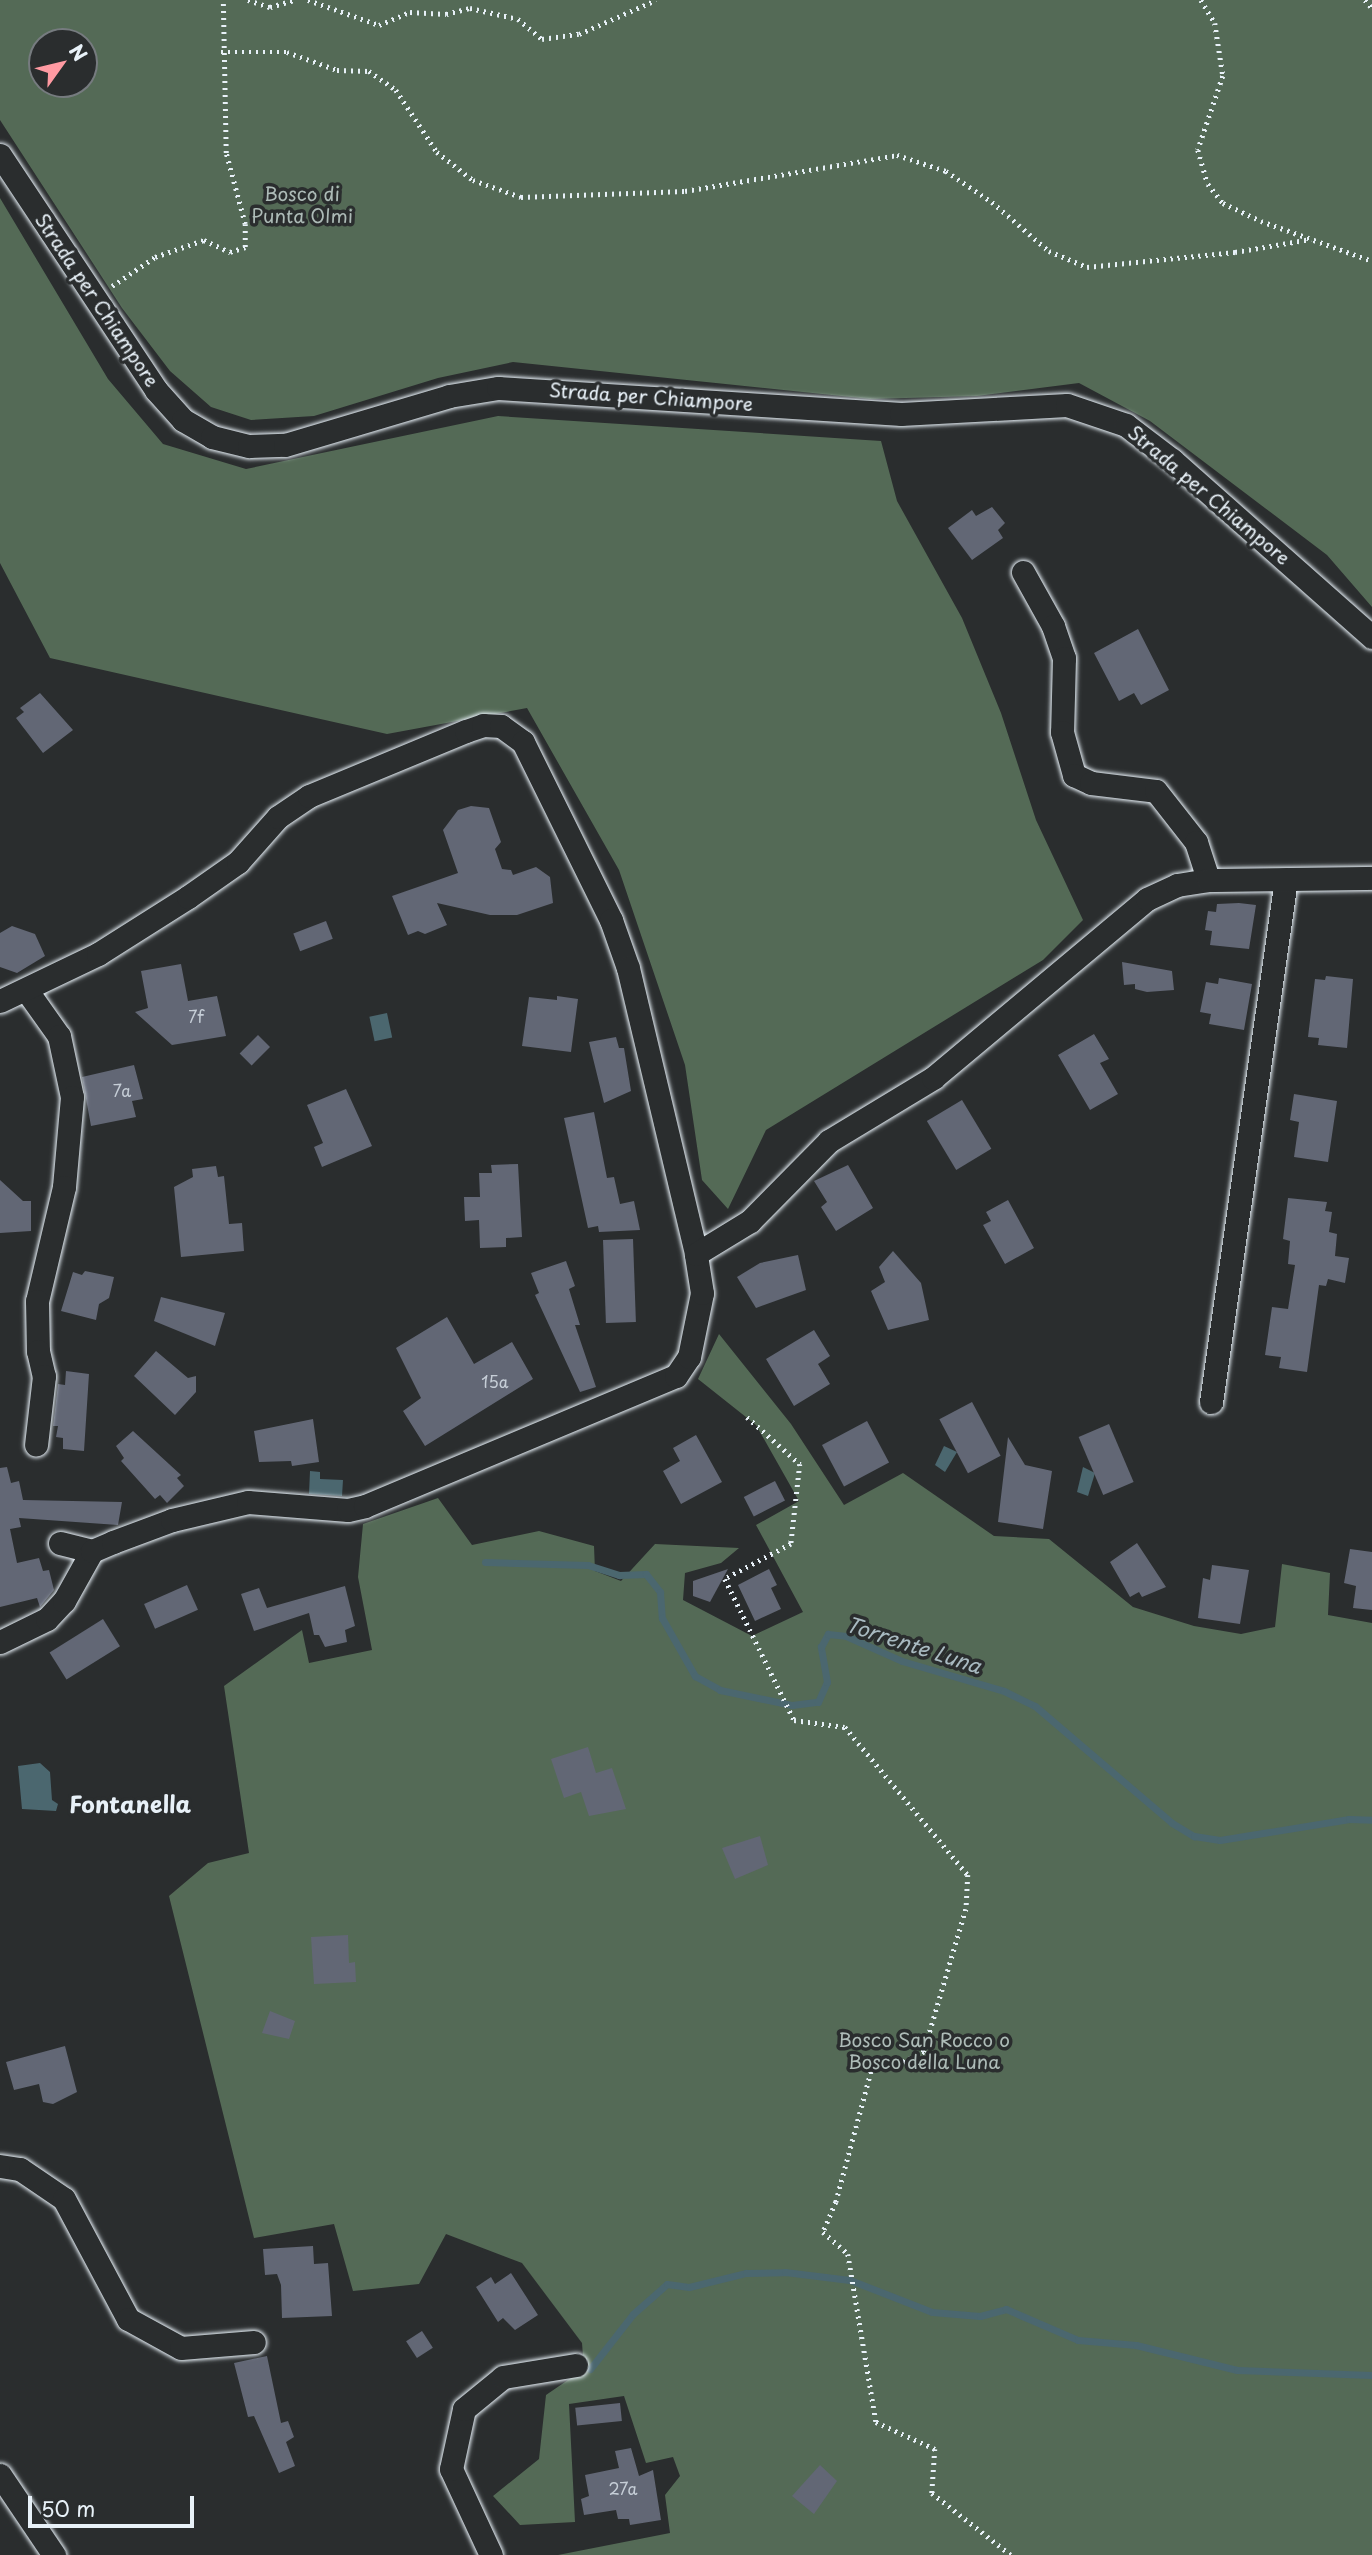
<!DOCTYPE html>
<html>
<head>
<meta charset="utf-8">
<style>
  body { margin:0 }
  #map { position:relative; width:1372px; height:2555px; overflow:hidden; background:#2a2d2e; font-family:"Playpen Sans",sans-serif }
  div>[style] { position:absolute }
  .green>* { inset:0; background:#546a56 }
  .water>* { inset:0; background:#4b676f; transform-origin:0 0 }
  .stream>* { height:7px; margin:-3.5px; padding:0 3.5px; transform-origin:3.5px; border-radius:3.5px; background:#4b676f }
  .building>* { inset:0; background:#626775; transform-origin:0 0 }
  .path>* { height:4.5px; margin-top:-2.25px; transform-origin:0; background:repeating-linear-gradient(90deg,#e8f1f8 0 2px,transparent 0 7px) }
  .roads { filter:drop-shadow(0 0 2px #e8f1f8) drop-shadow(0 0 2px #e8f1f8) }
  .minor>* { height:23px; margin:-11.5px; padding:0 11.5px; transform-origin:11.5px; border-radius:11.5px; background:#2a2d2e }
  span { translate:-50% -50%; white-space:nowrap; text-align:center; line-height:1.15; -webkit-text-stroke:7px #2a2d2e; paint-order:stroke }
  .number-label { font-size:16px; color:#c6ced7 }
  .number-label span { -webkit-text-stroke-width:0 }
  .park-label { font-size:19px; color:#adbbb7 }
  .street-label { font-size:19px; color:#e8f1f8 }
  .water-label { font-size:21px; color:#a9bac1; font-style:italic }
  .quarter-label { font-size:23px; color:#e8f1f8; font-weight:700 }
  .north { position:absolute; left:28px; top:28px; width:70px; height:70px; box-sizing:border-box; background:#2a2d2e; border:2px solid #767b7f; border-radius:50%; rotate:56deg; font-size:19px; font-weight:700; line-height:28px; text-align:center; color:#e8f1f8 }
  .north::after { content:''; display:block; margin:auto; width:24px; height:32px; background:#ff9aa2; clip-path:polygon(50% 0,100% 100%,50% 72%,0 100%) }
  .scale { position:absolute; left:28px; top:2496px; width:166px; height:32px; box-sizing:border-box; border:4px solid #e8f1f8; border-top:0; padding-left:9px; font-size:21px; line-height:24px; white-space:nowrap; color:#e8f1f8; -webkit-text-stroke:5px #2a2d2e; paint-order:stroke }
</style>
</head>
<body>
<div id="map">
  <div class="green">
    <div style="clip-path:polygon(evenodd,0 0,1372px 0,1372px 607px,1327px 555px,1150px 421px,1079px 383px,977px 396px,870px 399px,513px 362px,438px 378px,314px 416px,251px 420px,211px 407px,170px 371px,122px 308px,0 120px,0 0,84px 42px,84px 84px,42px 84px,42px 42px,84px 42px)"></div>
    <div style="clip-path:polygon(0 198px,108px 379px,163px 444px,246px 469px,498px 416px,881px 441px,897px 501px,962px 618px,1001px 713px,1036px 820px,1083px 920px,1043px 960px,766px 1130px,728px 1209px,702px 1180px,685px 1065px,619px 870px,527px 708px,387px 734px,50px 658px,0 563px)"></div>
    <div style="clip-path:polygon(719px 1334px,791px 1424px,844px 1505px,903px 1473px,994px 1536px,1049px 1539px,1133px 1607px,1194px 1626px,1241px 1634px,1275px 1627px,1282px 1564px,1330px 1573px,1328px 1615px,1372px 1623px,1372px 2555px,558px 2555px,670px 2533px,665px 2495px,680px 2476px,673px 2457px,646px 2463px,624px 2396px,569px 2404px,575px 2522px,520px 2525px,493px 2496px,539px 2459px,546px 2395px,584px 2369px,582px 2343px,522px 2263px,446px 2234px,419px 2284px,353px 2291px,334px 2224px,254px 2238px,169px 1896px,208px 1863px,249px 1853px,224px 1686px,302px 1630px,309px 1663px,372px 1650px,358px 1577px,363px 1524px,438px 1498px,472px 1545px,539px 1531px,594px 1546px,595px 1571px,621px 1581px,655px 1544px,739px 1548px,721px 1563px,685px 1573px,683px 1600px,752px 1636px,803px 1612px,756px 1525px,799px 1501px,756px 1425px,698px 1379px)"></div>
  </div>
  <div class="water">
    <div style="left:387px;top:1013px;width:25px;height:18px;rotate:78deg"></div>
    <div style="clip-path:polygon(944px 1446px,957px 1452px,945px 1472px,935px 1465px)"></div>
    <div style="clip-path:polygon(1083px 1467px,1095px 1473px,1088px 1496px,1077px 1492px)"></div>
    <div style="clip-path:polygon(310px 1471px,320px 1472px,320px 1479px,343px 1480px,342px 1496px,309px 1494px)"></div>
    <div style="clip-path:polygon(40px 1763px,50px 1772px,52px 1800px,58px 1804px,56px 1811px,22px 1809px,18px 1766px)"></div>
  </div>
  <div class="stream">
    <div style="left:485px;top:1562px;width:103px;rotate:1.7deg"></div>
    <div style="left:588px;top:1565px;width:33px;rotate:18deg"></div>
    <div style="left:619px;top:1575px;width:27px;rotate:-2deg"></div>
    <div style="left:646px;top:1574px;width:23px;rotate:52deg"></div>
    <div style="left:660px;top:1592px;width:26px;rotate:86deg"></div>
    <div style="left:662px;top:1618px;width:67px;rotate:60.4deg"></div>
    <div style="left:695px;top:1676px;width:29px;rotate:29deg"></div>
    <div style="left:720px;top:1690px;width:74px;rotate:11.8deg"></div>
    <div style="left:792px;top:1705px;width:26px;rotate:-7deg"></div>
    <div style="left:818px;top:1702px;width:22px;rotate:-66deg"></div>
    <div style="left:827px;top:1682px;width:36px;rotate:-100deg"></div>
    <div style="left:821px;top:1647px;width:15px;rotate:-62deg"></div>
    <div style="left:828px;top:1634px;width:18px;rotate:6deg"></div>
    <div style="left:846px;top:1636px;width:61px;rotate:24.1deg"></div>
    <div style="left:902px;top:1661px;width:106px;rotate:16.4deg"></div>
    <div style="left:1004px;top:1691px;width:34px;rotate:26deg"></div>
    <div style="left:1035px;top:1706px;width:180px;rotate:40.5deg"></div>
    <div style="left:1172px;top:1823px;width:26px;rotate:31deg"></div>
    <div style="left:1194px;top:1836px;width:26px;rotate:9deg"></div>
    <div style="left:1220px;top:1840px;width:131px;rotate:-9.2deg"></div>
    <div style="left:1349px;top:1819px;width:23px;rotate:2deg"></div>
    <div style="left:590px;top:2369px;width:70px;rotate:-52deg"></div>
    <div style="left:633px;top:2314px;width:45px;rotate:-41.4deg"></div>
    <div style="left:667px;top:2284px;width:22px;rotate:8deg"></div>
    <div style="left:689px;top:2287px;width:59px;rotate:-13.8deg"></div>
    <div style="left:746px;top:2273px;width:39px;rotate:-1deg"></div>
    <div style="left:785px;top:2272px;width:65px;rotate:7deg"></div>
    <div style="left:850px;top:2280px;width:88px;rotate:21.3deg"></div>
    <div style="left:932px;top:2312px;width:48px;rotate:4.8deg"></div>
    <div style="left:980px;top:2316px;width:27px;rotate:-15deg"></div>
    <div style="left:1006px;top:2309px;width:78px;rotate:23.3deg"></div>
    <div style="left:1078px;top:2340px;width:58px;rotate:4.9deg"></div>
    <div style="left:1136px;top:2345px;width:104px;rotate:13.9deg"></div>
    <div style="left:1237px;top:2370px;width:135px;rotate:2.1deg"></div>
  </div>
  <div class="building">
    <div style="clip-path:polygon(992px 507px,1005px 523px,998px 530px,1003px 538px,972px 560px,948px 528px,972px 510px,976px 516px)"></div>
    <div style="clip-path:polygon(1138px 629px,1169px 690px,1141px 705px,1134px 693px,1119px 701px,1094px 653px)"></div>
    <div style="clip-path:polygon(40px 693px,73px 730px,43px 753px,16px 718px,24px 712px,20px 708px)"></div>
    <div style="clip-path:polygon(471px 806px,489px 808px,501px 842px,495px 849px,502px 869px,511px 870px,513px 875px,536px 867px,550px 877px,553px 903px,517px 915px,490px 915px,437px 903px,447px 925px,425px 934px,418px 931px,408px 935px,392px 896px,458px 873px,443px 830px,458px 810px)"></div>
    <div style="clip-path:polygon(1239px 903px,1256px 905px,1249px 949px,1210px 945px,1212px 931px,1205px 930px,1208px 911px,1216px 912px,1217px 904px)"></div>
    <div style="left:326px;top:921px;width:19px;height:35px;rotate:69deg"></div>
    <div style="clip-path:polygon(12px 926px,35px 934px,45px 956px,17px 973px,0 967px,0 933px)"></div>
    <div style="clip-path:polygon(1122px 962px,1172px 971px,1174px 990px,1147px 992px,1135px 989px,1135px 984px,1124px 985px)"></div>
    <div style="clip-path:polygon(181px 964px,188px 1001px,217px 996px,226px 1036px,172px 1045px,135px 1012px,148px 1008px,141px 971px)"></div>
    <div style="clip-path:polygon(1326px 976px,1353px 979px,1347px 1048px,1318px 1045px,1319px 1038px,1308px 1037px,1315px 979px,1325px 980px)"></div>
    <div style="clip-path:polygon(1219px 978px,1252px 984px,1244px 1030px,1209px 1024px,1211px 1014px,1200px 1012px,1206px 982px,1218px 984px)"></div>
    <div style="clip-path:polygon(557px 996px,578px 999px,571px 1052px,522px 1046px,529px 997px,557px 1000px)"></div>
    <div style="clip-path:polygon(1094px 1034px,1109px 1059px,1100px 1063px,1118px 1094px,1090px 1110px,1058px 1055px)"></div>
    <div style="left:258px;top:1035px;width:17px;height:26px;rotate:45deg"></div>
    <div style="clip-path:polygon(616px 1037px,619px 1048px,624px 1048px,631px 1091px,604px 1103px,589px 1042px)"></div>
    <div style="clip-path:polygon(134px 1065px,143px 1099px,132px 1101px,136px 1117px,91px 1126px,82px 1077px)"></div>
    <div style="clip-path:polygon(346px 1089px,372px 1146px,322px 1167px,314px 1147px,323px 1143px,307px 1105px)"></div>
    <div style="clip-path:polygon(1294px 1094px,1337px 1101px,1328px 1162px,1294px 1157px,1299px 1122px,1290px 1120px)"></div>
    <div style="left:962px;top:1100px;width:57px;height:41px;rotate:59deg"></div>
    <div style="clip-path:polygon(594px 1112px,607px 1178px,614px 1177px,620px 1204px,634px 1201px,640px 1230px,599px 1232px,598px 1226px,588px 1228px,564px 1118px)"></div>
    <div style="clip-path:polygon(518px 1164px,522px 1237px,506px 1238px,506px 1247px,480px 1248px,479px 1220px,465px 1221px,464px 1197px,480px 1197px,479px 1173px,492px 1173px,491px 1165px)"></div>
    <div style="clip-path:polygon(848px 1165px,873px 1208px,836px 1231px,821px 1207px,827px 1202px,814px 1181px)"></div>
    <div style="clip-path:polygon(216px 1166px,218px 1177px,224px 1176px,229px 1224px,242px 1223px,244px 1251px,181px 1257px,174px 1187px,193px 1177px,192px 1169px)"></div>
    <div style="clip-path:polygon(0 1180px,23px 1201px,31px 1201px,31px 1231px,0 1233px)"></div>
    <div style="clip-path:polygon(1288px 1198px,1327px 1202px,1325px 1211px,1332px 1212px,1329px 1232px,1337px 1234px,1335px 1256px,1349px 1258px,1345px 1283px,1328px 1279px,1326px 1286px,1319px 1285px,1307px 1372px,1279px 1368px,1281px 1357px,1265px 1355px,1272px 1307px,1288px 1309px,1295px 1265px,1288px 1264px,1290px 1241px,1283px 1239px)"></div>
    <div style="clip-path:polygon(1008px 1200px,1034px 1248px,1005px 1264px,983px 1225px,991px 1221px,986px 1212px)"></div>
    <div style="left:633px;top:1239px;width:83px;height:30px;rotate:88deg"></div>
    <div style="clip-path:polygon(893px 1251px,921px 1283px,929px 1320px,888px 1330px,871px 1291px,885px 1282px,879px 1267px)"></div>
    <div style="clip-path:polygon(798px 1255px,806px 1290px,756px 1308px,737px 1277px,760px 1263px)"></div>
    <div style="clip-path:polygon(566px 1261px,575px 1286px,569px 1289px,580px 1325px,575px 1325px,596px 1387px,580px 1392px,535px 1295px,539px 1293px,531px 1273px)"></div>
    <div style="clip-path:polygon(85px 1271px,114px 1277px,109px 1298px,99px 1304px,96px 1320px,61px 1311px,73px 1272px,82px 1275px)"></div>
    <div style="clip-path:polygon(161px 1297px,225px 1313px,215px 1346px,154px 1321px)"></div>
    <div style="clip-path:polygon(447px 1317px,474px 1364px,512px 1342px,533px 1379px,425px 1446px,403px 1411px,421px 1398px,396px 1348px)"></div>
    <div style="clip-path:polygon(814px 1330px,830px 1356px,818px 1364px,830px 1384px,794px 1406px,766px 1359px)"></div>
    <div style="clip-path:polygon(156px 1351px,188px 1378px,196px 1376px,196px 1392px,175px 1415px,134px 1376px)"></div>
    <div style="clip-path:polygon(66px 1371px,89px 1374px,84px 1451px,63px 1449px,63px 1438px,56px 1437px,58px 1426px,53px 1426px,58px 1384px,65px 1385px)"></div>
    <div style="left:972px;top:1402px;width:61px;height:37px;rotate:62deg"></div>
    <div style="clip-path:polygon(313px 1419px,319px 1462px,292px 1466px,291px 1461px,259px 1462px,254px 1431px)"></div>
    <div style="left:867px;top:1421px;width:47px;height:51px;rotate:62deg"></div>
    <div style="left:1109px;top:1424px;width:63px;height:33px;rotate:67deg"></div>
    <div style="clip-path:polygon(133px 1431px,181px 1475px,177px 1478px,184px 1486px,167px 1503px,160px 1495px,155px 1499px,121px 1461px,124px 1458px,116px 1446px)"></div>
    <div style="clip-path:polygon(696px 1435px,722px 1482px,681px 1504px,663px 1471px,680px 1461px,673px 1448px)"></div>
    <div style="clip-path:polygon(1008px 1437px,1025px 1465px,1052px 1471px,1043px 1529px,998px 1522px)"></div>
    <div style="clip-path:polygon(7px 1467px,11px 1483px,19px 1481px,23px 1500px,122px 1502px,118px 1525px,19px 1518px,21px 1527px,10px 1529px,17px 1563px,39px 1558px,43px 1571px,49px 1570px,54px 1590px,40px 1607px,37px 1598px,0 1607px,0 1468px)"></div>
    <div style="left:775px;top:1481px;width:22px;height:35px;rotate:63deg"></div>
    <div style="clip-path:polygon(1137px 1543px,1166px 1587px,1142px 1597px,1139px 1592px,1130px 1597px,1110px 1562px)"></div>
    <div style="clip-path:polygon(1350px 1549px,1372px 1552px,1372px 1610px,1353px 1608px,1356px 1586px,1344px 1583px)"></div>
    <div style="clip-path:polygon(1212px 1565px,1249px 1570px,1240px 1624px,1198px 1618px,1203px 1578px,1210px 1580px)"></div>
    <div style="clip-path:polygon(728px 1569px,710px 1602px,693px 1596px,693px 1581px)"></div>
    <div style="clip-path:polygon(769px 1569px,777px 1585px,771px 1588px,781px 1609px,755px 1621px,738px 1585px)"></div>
    <div style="left:187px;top:1585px;width:27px;height:47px;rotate:66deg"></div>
    <div style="clip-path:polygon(345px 1586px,355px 1626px,345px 1630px,347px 1642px,325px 1647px,319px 1635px,314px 1635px,309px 1613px,254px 1631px,241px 1594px,259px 1588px,267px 1608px)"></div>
    <div style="left:103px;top:1619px;width:32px;height:63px;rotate:58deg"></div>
    <div style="clip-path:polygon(588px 1747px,596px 1773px,612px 1768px,626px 1809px,589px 1816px,581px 1792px,564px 1798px,551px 1759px)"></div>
    <div style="clip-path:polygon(760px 1836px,768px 1865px,735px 1879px,722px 1848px)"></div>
    <div style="clip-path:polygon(348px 1935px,349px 1963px,355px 1962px,356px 1982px,314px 1984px,311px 1937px)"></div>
    <div style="clip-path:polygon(270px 2011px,295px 2021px,289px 2039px,262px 2033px)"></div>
    <div style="clip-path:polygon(65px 2046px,77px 2092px,53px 2104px,43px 2102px,39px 2084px,14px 2090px,6px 2062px)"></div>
    <div style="clip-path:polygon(313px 2246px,314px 2264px,328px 2263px,332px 2316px,282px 2318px,281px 2285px,277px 2274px,265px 2275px,263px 2249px)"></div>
    <div style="clip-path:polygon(511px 2273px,538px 2315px,515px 2330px,503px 2318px,498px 2322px,476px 2287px,491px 2277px,495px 2284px)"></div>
    <div style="left:422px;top:2331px;width:20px;height:19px;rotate:57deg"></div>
    <div style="clip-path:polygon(267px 2356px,281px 2423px,288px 2421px,294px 2437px,286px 2442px,295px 2466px,279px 2473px,254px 2416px,248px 2417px,234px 2363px)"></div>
    <div style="left:620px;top:2403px;width:18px;height:45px;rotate:84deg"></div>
    <div style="clip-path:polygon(631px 2448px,639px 2476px,653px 2470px,661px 2520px,630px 2525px,629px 2519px,618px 2519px,616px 2510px,584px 2515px,581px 2499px,589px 2496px,585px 2475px,619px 2468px,615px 2451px)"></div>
    <div style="clip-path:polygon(820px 2465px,837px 2481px,814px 2514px,792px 2496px)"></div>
  </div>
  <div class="path">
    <div style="left:248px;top:0;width:23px;rotate:18deg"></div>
    <div style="left:270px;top:7px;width:25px;rotate:-16deg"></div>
    <div style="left:308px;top:0;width:75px;rotate:19.4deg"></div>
    <div style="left:379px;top:25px;width:34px;rotate:-23deg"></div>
    <div style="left:410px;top:12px;width:36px;rotate:3deg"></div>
    <div style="left:446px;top:14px;width:25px;rotate:-14deg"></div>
    <div style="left:470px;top:8px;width:49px;rotate:12.9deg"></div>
    <div style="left:518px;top:19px;width:31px;rotate:40deg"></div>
    <div style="left:542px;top:39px;width:37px;rotate:-8deg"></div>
    <div style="left:579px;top:34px;width:84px;rotate:-23.8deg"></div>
    <div style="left:1201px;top:0;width:27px;rotate:59deg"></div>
    <div style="left:1215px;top:23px;width:54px;rotate:81.4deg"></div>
    <div style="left:1223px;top:76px;width:78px;rotate:108.7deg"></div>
    <div style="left:1198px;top:150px;width:35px;rotate:74deg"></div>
    <div style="left:1208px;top:184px;width:24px;rotate:52deg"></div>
    <div style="left:1223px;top:203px;width:42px;rotate:25.3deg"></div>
    <div style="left:1261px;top:221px;width:118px;rotate:19.8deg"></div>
    <div style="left:1365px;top:0;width:11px;rotate:49deg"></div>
    <div style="left:221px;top:52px;width:66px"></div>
    <div style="left:287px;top:52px;width:53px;rotate:19.8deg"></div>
    <div style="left:337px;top:70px;width:32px;rotate:2deg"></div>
    <div style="left:369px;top:71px;width:33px;rotate:35deg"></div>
    <div style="left:396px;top:90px;width:74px;rotate:56.5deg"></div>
    <div style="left:437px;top:152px;width:46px;rotate:37.9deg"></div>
    <div style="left:473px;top:180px;width:51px;rotate:19.5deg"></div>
    <div style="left:521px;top:197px;width:164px;rotate:-2.1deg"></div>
    <div style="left:685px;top:191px;width:215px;rotate:-9.6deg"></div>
    <div style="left:897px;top:155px;width:52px;rotate:18.1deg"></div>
    <div style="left:946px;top:171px;width:55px;rotate:34deg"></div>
    <div style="left:992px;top:202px;width:75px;rotate:40.7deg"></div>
    <div style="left:1049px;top:251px;width:41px;rotate:22.8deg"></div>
    <div style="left:1087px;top:267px;width:149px;rotate:-5.8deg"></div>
    <div style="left:1235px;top:252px;width:77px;rotate:-9.7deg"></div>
    <div style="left:112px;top:286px;width:52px;rotate:-34deg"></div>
    <div style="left:155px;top:257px;width:52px;rotate:-19.1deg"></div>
    <div style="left:204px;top:240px;width:29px;rotate:25deg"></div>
    <div style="left:230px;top:252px;width:16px;rotate:-18deg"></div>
    <div style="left:245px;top:247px;width:23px;rotate:-90deg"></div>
    <div style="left:245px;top:224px;width:73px;rotate:-105deg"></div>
    <div style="left:226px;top:153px;width:153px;rotate:-91.1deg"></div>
    <div style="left:747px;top:1417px;width:71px;rotate:41.6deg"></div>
    <div style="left:800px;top:1464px;width:81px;rotate:96.4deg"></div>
    <div style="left:791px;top:1544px;width:75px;rotate:152.1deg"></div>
    <div style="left:725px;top:1579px;width:157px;rotate:63.9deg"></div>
    <div style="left:794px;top:1720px;width:51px;rotate:7.8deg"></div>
    <div style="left:845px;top:1727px;width:192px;rotate:50.3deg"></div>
    <div style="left:968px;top:1875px;width:34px;rotate:93deg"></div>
    <div style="left:966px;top:1909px;width:149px;rotate:106.4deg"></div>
    <div style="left:924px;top:2052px;width:30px;rotate:154deg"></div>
    <div style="left:897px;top:2065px;width:24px;rotate:180deg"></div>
    <div style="left:873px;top:2065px;width:142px;rotate:105.1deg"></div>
    <div style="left:836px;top:2202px;width:33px;rotate:113deg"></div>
    <div style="left:823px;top:2232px;width:33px;rotate:41deg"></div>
    <div style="left:848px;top:2254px;width:170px;rotate:80.5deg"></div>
    <div style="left:876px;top:2422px;width:65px;rotate:24.6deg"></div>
    <div style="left:935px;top:2449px;width:44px;rotate:93.9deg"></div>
    <div style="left:932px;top:2493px;width:100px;rotate:38.1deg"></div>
  </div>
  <div class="roads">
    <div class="minor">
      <div style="left:0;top:155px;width:282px;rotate:56.4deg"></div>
      <div style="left:156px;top:390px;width:40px;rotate:48deg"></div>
      <div style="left:183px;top:420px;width:34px;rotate:30deg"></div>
      <div style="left:212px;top:437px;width:38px;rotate:14deg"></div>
      <div style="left:249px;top:446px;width:36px;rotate:-2deg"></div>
      <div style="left:285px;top:445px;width:171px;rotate:-16.6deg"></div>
      <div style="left:449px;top:396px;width:50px;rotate:-9.3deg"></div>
      <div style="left:498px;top:388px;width:404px;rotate:3.7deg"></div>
      <div style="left:901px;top:414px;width:166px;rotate:-3.1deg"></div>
      <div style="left:1067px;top:405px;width:62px;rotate:18.7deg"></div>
      <div style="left:1126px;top:425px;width:58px;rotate:37.3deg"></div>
      <div style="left:1172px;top:460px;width:267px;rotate:41.5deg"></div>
      <div style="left:1023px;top:572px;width:62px;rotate:60.9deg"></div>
      <div style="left:1053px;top:626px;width:34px;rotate:71deg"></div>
      <div style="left:1064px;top:658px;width:74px;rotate:91.5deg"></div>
      <div style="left:1062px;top:732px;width:45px;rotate:74.4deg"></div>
      <div style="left:1074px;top:775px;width:19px;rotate:25deg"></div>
      <div style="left:1091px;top:783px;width:65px;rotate:7deg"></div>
      <div style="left:1156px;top:791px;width:65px;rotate:51.9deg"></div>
      <div style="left:1196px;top:842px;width:40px;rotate:72deg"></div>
      <div style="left:27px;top:991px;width:55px;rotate:54.6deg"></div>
      <div style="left:59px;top:1036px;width:62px;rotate:78deg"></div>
      <div style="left:72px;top:1097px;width:90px;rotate:95.1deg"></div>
      <div style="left:64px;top:1187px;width:117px;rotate:103.3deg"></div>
      <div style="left:37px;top:1301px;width:50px;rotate:88.9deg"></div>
      <div style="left:38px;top:1351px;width:26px;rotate:77deg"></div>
      <div style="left:44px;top:1376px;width:69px;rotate:96.6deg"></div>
      <div style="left:0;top:1001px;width:109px;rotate:-25.6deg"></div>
      <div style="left:98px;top:954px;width:107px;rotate:-32.3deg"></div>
      <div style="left:188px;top:897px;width:61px;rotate:-35deg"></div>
      <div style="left:238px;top:862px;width:60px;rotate:-48.4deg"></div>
      <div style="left:278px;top:817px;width:37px;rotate:-34deg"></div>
      <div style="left:309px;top:796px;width:170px;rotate:-22.5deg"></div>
      <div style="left:466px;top:731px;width:18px;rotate:-19deg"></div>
      <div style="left:483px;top:725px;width:18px;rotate:3deg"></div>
      <div style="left:501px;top:726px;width:27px;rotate:36deg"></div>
      <div style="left:523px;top:742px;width:199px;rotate:63.7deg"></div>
      <div style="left:611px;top:920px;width:51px;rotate:70.5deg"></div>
      <div style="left:628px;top:968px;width:294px;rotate:76.6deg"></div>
      <div style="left:1211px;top:1402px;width:528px;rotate:-81.84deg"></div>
      <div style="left:60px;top:1543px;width:33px;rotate:14deg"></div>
      <div style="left:0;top:1642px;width:52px;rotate:-26.1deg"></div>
      <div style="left:47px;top:1619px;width:25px;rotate:-47deg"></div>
      <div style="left:64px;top:1601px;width:57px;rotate:-60.8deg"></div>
      <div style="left:92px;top:1551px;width:23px;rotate:-23deg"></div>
      <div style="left:113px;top:1542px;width:63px;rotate:-20.4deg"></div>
      <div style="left:172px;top:1520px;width:78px;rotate:-13.3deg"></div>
      <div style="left:248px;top:1502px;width:100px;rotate:4.6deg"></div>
      <div style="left:348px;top:1510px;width:17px;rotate:-13deg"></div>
      <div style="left:365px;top:1506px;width:337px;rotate:-22.7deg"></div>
      <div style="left:676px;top:1376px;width:23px;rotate:-56deg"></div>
      <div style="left:689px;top:1357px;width:65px;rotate:-78.5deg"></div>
      <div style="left:702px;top:1293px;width:39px;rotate:-99deg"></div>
      <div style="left:696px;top:1254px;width:63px;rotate:-31.4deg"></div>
      <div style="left:750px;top:1221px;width:112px;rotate:-45.4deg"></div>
      <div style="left:829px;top:1141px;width:122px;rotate:-31.2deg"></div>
      <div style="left:933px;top:1078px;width:279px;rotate:-39.9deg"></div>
      <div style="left:1147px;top:899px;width:33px;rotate:-25deg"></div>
      <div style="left:1177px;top:885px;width:31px;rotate:-9deg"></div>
      <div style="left:1208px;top:880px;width:164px;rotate:-0.7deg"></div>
      <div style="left:0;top:2166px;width:20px;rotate:9deg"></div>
      <div style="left:20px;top:2169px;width:53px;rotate:34.3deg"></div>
      <div style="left:64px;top:2199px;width:136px;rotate:61.9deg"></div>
      <div style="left:128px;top:2319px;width:60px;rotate:28.7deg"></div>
      <div style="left:181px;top:2348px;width:73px;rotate:-4.7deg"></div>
      <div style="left:0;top:2475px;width:97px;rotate:56deg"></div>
      <div style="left:491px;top:2555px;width:95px;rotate:-114.9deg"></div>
      <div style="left:451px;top:2469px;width:61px;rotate:-77.8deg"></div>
      <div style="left:464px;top:2409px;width:50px;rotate:-39.4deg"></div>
      <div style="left:503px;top:2377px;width:74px;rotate:-9.3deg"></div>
    </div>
  </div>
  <div class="number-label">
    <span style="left:196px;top:1016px">7f</span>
    <span style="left:122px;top:1090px">7a</span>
    <span style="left:495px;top:1381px">15a</span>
    <span style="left:623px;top:2488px">27a</span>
  </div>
  <div class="park-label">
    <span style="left:302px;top:205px">Bosco di<br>Punta Olmi</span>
    <span style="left:924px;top:2051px">Bosco San Rocco o<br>Bosco della Luna</span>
  </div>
  <div class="street-label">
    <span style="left:97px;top:300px;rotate:56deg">Strada per Chiampore</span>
    <span style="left:651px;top:397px;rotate:4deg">Strada per Chiampore</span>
    <span style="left:1209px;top:495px;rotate:40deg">Strada per Chiampore</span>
  </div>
  <div class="water-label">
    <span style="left:914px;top:1644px;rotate:18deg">Torrente Luna</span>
  </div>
  <div class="quarter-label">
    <span style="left:130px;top:1804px">Fontanella</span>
  </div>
  <div class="north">N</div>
  <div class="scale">50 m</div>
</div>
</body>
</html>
